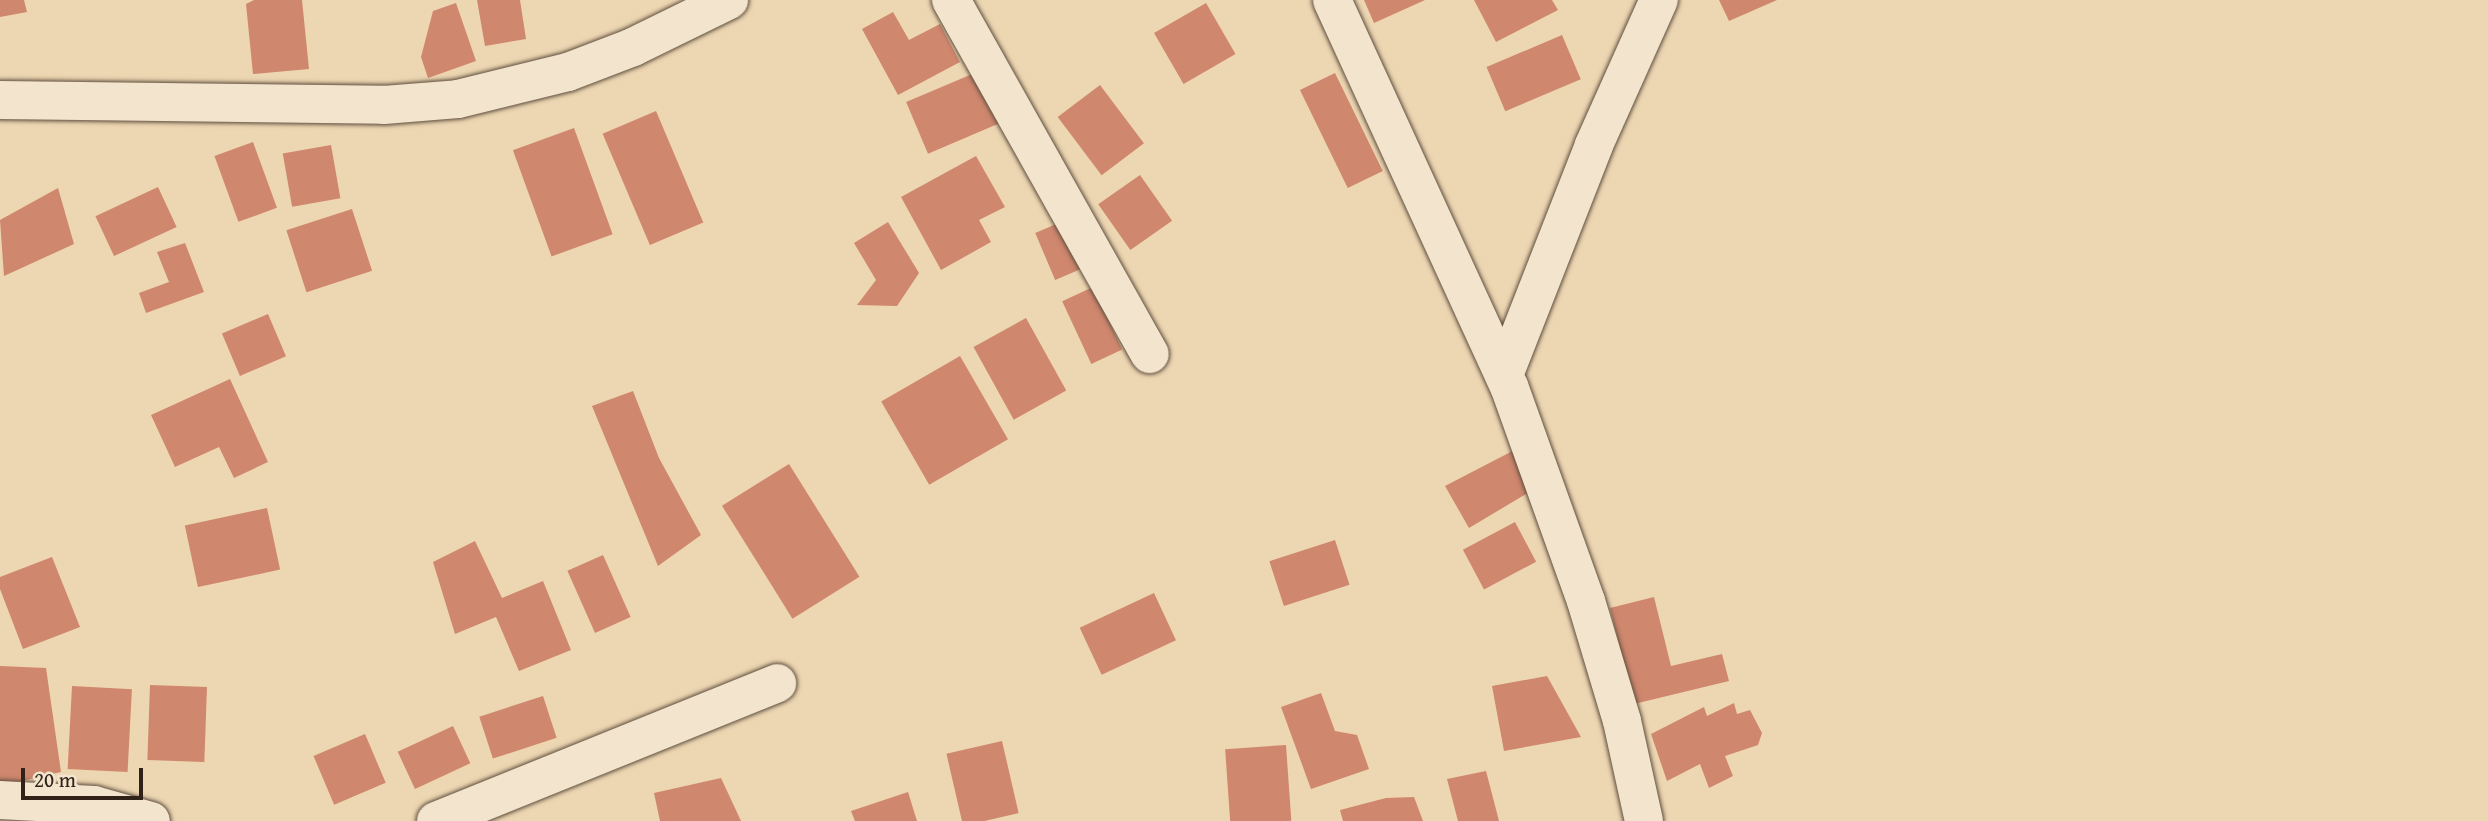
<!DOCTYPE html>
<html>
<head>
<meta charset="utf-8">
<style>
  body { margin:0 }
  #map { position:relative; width:2488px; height:821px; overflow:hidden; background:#edd6b2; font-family:"Gentium Book Plus",serif }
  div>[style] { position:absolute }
  .building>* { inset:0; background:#cf876e; transform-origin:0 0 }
  .roads { filter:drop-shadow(0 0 2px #5f4f3f) drop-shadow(0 0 2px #5f4f3f) }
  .minor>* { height:38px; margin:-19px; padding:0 19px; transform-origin:19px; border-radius:19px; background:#f3e4cd }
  span { translate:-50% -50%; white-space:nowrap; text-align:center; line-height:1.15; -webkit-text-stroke:7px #f3e4cd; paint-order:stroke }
  .scale { position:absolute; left:21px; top:768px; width:122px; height:32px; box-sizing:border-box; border:4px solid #302219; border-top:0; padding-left:9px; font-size:21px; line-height:24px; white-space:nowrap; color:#302219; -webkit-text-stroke:5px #f3e4cd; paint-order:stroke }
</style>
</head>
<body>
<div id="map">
  <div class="building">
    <div style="clip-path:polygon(0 0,24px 0,27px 12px,0 17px)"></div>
    <div style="clip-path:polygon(254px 0,302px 0,309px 69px,253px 74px,246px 4px)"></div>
    <div style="clip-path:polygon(477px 0,520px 0,526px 39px,485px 46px)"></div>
    <div style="clip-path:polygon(1364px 0,1425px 0,1374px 23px)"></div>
    <div style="clip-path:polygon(1474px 0,1552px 0,1558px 10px,1496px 42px)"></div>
    <div style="clip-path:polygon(1719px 0,1777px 0,1729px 21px)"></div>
    <div style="clip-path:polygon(456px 3px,476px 61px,428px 78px,421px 57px,433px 11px)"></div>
    <div style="left:1206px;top:3px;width:59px;height:60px;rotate:60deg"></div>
    <div style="clip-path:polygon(893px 12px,909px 40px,940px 24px,960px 62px,898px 95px,862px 29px)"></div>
    <div style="left:1562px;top:35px;width:48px;height:82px;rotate:67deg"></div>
    <div style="left:977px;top:72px;width:56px;height:77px;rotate:67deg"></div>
    <div style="left:1335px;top:73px;width:109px;height:39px;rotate:64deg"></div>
    <div style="left:1100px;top:85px;width:73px;height:53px;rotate:53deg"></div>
    <div style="left:656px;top:111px;width:121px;height:58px;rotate:67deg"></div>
    <div style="left:574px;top:128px;width:113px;height:65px;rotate:70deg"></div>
    <div style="left:253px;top:142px;width:70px;height:41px;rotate:70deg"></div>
    <div style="left:331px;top:145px;width:54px;height:49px;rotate:80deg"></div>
    <div style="clip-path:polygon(976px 156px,1005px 207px,979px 220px,991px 242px,941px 270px,901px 197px)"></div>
    <div style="left:1140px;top:175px;width:56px;height:51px;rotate:55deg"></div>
    <div style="left:158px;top:187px;width:44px;height:69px;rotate:65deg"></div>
    <div style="clip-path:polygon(58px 188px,74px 244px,4px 276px,0 220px)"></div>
    <div style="left:352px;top:209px;width:65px;height:69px;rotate:72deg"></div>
    <div style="clip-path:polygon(888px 222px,919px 273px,897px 306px,857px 305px,876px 280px,854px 243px)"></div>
    <div style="left:1061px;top:222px;width:51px;height:28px;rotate:67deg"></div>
    <div style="clip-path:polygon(185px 243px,204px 292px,146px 313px,139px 293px,169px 282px,157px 252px)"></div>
    <div style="left:1093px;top:287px;width:69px;height:34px;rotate:65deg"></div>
    <div style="left:268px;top:314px;width:46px;height:50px;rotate:67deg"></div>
    <div style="left:1026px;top:318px;width:83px;height:60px;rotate:61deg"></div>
    <div style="left:960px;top:356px;width:96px;height:91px;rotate:60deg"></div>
    <div style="clip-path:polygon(230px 379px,268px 462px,234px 478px,219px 447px,175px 467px,151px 415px)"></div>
    <div style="clip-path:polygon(633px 391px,659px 458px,701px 535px,658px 566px,592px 406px)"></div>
    <div style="clip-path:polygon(1526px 444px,1541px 485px,1469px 528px,1445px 486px)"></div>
    <div style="left:789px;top:464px;width:133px;height:79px;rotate:58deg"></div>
    <div style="left:267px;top:508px;width:63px;height:84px;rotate:78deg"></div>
    <div style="left:1515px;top:522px;width:45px;height:59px;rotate:62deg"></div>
    <div style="left:1335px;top:540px;width:47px;height:69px;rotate:72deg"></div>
    <div style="clip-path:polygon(475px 541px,502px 598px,543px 581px,571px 650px,519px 671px,496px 617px,455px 634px,433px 562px)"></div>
    <div style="left:603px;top:555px;width:68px;height:39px;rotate:66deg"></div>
    <div style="clip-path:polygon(52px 557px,80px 627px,23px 649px,0 589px,0 577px)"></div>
    <div style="left:1154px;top:593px;width:52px;height:82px;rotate:65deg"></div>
    <div style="clip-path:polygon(1654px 597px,1671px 666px,1722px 654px,1729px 681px,1634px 704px,1610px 608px)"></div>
    <div style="clip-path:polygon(0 666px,46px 668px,61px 772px,0 786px)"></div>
    <div style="clip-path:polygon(1547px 676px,1581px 737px,1504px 751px,1492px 686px)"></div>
    <div style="left:150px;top:685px;width:57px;height:75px;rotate:2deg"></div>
    <div style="left:72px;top:686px;width:60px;height:83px;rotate:3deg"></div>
    <div style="clip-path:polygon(1321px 693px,1335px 731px,1357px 735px,1369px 769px,1311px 789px,1281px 707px)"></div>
    <div style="left:543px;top:696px;width:44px;height:67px;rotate:72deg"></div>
    <div style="clip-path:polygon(1734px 703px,1737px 714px,1750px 710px,1762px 733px,1758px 745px,1725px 756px,1733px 776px,1709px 788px,1700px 764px,1667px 781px,1651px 734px,1704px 707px,1707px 716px)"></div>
    <div style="left:453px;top:726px;width:41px;height:61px;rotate:65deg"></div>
    <div style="left:365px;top:734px;width:53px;height:56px;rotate:67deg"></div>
    <div style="left:1002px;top:741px;width:74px;height:57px;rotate:77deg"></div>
    <div style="left:1286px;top:745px;width:76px;height:61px;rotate:86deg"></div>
    <div style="clip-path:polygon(1486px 771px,1499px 821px,1458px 821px,1447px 779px)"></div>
    <div style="clip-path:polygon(721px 778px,741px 821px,660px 821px,654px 793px)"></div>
    <div style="clip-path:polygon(908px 792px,917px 821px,855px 821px,851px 811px)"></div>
    <div style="clip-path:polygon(1414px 797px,1423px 821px,1343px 821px,1340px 810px,1386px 798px)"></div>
  </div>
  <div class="roads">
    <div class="minor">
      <div style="left:951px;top:0;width:406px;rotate:60.7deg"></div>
      <div style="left:1332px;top:0;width:425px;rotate:65.4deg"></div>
      <div style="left:1509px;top:386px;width:228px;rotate:70.3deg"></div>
      <div style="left:1586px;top:601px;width:125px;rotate:73.3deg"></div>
      <div style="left:1622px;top:721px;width:102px;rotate:77.6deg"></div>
      <div style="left:0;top:100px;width:384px;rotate:0.7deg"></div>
      <div style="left:384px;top:105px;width:74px;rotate:-4.6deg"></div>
      <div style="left:458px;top:99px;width:113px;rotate:-13.8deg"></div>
      <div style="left:568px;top:72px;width:70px;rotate:-21deg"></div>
      <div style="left:633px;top:47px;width:107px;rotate:-26.1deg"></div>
      <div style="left:1504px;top:375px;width:247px;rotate:-68.6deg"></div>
      <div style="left:1594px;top:145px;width:159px;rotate:-65.9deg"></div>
      <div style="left:0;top:800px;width:94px;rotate:3deg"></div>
      <div style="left:94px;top:805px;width:59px;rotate:15.7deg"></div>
      <div style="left:436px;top:821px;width:368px;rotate:-22deg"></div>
    </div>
  </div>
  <div class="scale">20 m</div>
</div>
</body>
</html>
